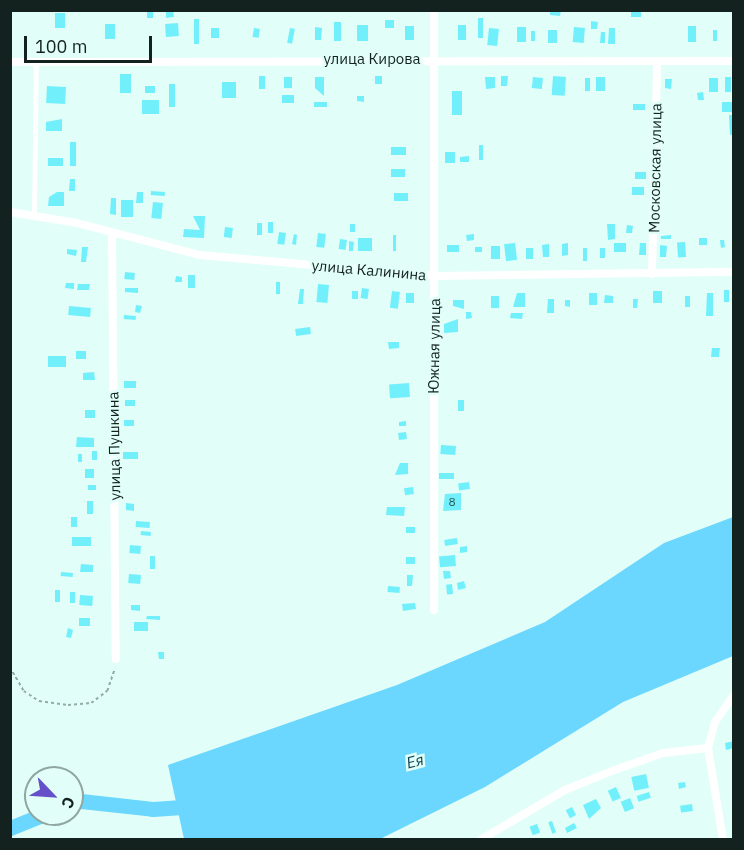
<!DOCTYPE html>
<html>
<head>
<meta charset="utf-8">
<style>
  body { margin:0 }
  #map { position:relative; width:744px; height:850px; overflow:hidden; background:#e1fef8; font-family:"IBM Plex Sans",sans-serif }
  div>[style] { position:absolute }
  .water>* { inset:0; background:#6bd7fe }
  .river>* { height:15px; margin:-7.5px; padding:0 7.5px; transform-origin:7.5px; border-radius:7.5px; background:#6bd7fe }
  .building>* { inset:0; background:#71f0fc; transform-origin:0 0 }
  .path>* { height:1.5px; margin-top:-0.75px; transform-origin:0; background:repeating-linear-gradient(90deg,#94aca7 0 3px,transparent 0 6px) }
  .service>* { height:4.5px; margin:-2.25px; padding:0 2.25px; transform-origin:2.25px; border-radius:2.25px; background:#fff }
  .minor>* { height:8px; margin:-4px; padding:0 4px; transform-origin:4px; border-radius:4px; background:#fff }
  span { translate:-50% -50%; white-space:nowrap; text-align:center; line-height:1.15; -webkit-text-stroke:5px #e1fef8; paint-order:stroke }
  .number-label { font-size:12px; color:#2b5656 }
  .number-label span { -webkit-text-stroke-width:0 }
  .street-label { font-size:15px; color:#14221f }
  .water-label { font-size:16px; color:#0c3e4e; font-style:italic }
  .frame { position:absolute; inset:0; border:12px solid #14221f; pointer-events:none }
  .north { position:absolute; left:24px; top:766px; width:60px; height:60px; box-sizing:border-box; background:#e1fef8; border:2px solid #8fa6a1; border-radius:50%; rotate:115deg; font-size:16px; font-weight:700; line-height:24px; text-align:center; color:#14221f }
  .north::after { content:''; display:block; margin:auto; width:21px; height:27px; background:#6650c9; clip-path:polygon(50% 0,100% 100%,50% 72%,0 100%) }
  .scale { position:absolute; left:24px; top:36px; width:128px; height:27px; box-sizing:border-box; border:3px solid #14221f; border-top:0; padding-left:8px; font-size:18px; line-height:21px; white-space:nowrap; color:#14221f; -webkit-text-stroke:4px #e1fef8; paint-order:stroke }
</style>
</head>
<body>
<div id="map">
  <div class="water">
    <div style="clip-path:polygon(733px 517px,733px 656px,623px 702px,485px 787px,380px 839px,184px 839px,168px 765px,397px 685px,545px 622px,664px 543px)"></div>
  </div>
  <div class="river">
    <div style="left:72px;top:800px;width:81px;rotate:6.3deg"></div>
    <div style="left:153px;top:809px;width:43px;rotate:-4deg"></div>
    <div style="left:10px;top:828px;width:38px;rotate:-22deg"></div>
  </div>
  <div class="building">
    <div style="left:147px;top:10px;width:6px;height:8px"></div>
    <div style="clip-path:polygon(166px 10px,173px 10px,174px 17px,166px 18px)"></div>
    <div style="clip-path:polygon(550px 10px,561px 10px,560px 16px,550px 15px)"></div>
    <div style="left:631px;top:11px;width:10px;height:6px"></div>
    <div style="left:55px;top:13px;width:10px;height:15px"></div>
    <div style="left:478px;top:18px;width:5px;height:20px"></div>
    <div style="left:194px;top:19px;width:5px;height:25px"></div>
    <div style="left:385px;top:20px;width:9px;height:8px"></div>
    <div style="clip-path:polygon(591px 21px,598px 22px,597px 29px,591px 29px)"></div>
    <div style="left:334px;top:22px;width:7px;height:19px"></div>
    <div style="left:178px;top:23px;width:13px;height:13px;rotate:86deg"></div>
    <div style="left:105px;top:24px;width:10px;height:15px"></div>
    <div style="left:357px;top:25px;width:11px;height:16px"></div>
    <div style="left:466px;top:25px;width:15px;height:8px;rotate:90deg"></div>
    <div style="left:405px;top:26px;width:9px;height:14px"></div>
    <div style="left:688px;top:26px;width:8px;height:16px"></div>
    <div style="clip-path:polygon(315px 27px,322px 28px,321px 40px,315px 40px)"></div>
    <div style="left:517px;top:27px;width:9px;height:15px"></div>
    <div style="left:574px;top:27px;width:11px;height:15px;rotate:5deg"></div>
    <div style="left:211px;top:28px;width:8px;height:10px"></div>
    <div style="left:254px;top:28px;width:6px;height:9px;rotate:9deg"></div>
    <div style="left:290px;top:28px;width:5px;height:15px;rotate:11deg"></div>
    <div style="left:489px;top:28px;width:10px;height:17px;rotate:6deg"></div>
    <div style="clip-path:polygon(609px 28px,615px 28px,615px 44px,608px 44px)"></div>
    <div style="left:548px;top:30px;width:9px;height:13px"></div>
    <div style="left:713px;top:30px;width:4px;height:11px"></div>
    <div style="left:531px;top:31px;width:4px;height:10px"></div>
    <div style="clip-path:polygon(601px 32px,605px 32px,605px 43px,600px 43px)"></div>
    <div style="left:120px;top:74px;width:11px;height:19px"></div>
    <div style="left:259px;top:76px;width:6px;height:13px"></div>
    <div style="left:375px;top:76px;width:7px;height:8px"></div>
    <div style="clip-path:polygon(501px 76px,508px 76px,507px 86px,501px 86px)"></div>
    <div style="left:553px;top:76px;width:13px;height:19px;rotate:4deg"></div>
    <div style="left:284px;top:77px;width:8px;height:11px"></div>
    <div style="clip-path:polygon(315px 77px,324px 77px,324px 96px,315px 88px)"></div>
    <div style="clip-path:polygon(485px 77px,495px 77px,495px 88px,486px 89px)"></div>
    <div style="left:533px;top:77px;width:10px;height:11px;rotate:6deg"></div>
    <div style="left:596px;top:77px;width:9px;height:14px"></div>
    <div style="left:725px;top:77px;width:6px;height:15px"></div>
    <div style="left:585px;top:78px;width:5px;height:13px"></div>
    <div style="left:709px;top:78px;width:9px;height:14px"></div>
    <div style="clip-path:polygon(665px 79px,672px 79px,671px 89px,665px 88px)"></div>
    <div style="left:222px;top:82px;width:14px;height:16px"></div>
    <div style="left:169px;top:84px;width:6px;height:23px"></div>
    <div style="left:47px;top:86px;width:19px;height:17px;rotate:3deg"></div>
    <div style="left:145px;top:86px;width:10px;height:7px"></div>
    <div style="left:452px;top:91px;width:10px;height:24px"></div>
    <div style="clip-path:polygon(703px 92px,704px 100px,698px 100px,697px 93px)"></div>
    <div style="left:282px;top:95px;width:12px;height:8px"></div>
    <div style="clip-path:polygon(357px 96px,364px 96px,364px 102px,357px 101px)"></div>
    <div style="left:142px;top:100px;width:17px;height:14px"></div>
    <div style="left:314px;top:102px;width:13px;height:5px"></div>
    <div style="left:722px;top:102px;width:12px;height:10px"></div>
    <div style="left:633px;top:104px;width:12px;height:6px"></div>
    <div style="clip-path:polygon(729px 115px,734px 115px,734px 134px,730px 135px)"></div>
    <div style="clip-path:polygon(62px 119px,62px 131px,46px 131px,46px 122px)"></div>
    <div style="left:70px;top:142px;width:6px;height:24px"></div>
    <div style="left:479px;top:145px;width:4px;height:15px"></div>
    <div style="left:391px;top:147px;width:15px;height:8px"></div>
    <div style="left:455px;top:152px;width:11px;height:10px;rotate:90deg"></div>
    <div style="clip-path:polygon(469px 156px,469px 162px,460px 162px,460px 157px)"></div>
    <div style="left:48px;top:158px;width:15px;height:8px"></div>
    <div style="left:391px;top:169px;width:14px;height:8px"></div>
    <div style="left:635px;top:172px;width:11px;height:7px"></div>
    <div style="clip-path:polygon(70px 179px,75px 179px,75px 191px,69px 191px)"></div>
    <div style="left:632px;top:187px;width:12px;height:8px"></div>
    <div style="left:151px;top:191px;width:14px;height:4px;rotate:4deg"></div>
    <div style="clip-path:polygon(57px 192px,64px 192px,64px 206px,48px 206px,49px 197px)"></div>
    <div style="clip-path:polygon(137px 192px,143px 192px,143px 203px,136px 203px)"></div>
    <div style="left:394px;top:193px;width:14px;height:8px"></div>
    <div style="clip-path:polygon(111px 198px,116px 198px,116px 215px,110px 214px)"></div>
    <div style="left:121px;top:200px;width:12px;height:17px"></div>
    <div style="left:153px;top:202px;width:10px;height:16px;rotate:6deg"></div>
    <div style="clip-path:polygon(193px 216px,205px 216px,204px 238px,183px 237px,184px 229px,200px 230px)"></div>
    <div style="left:268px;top:222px;width:5px;height:11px"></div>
    <div style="left:257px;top:223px;width:5px;height:12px"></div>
    <div style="left:350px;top:224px;width:5px;height:8px"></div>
    <div style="clip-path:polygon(607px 224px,615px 224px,615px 239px,608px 240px)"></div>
    <div style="clip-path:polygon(627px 225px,633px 226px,632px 233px,626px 233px)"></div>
    <div style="left:225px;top:227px;width:8px;height:10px;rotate:7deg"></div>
    <div style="left:279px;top:232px;width:7px;height:12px;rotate:8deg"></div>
    <div style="left:318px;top:233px;width:8px;height:14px;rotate:7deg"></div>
    <div style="clip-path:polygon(294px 234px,297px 235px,296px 245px,292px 244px)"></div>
    <div style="clip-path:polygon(474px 234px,474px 240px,467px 241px,466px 235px)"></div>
    <div style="left:393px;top:235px;width:3px;height:16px"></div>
    <div style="clip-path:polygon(671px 235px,671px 239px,661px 239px,661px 236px)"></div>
    <div style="left:358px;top:238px;width:14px;height:13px"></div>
    <div style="left:699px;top:238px;width:8px;height:7px"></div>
    <div style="left:340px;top:239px;width:7px;height:10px;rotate:8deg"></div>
    <div style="clip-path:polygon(720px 240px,724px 240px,725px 247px,721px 248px)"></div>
    <div style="clip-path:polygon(349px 241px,354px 242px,353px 251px,349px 251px)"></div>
    <div style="left:685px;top:242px;width:15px;height:8px;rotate:86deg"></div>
    <div style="left:515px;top:243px;width:17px;height:11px;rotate:83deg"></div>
    <div style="clip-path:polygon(568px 243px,568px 255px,562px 256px,562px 244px)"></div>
    <div style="left:614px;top:243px;width:12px;height:9px"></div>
    <div style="clip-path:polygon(640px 243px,646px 243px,646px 255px,639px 255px)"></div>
    <div style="clip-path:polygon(549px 244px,549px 257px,543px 257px,542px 245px)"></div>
    <div style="left:447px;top:245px;width:12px;height:7px"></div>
    <div style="clip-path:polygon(660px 245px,667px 246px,666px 257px,660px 257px)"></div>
    <div style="left:491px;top:246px;width:9px;height:13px"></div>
    <div style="clip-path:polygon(82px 247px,88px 247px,86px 262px,81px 262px)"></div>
    <div style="left:475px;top:247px;width:7px;height:5px"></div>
    <div style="left:526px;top:248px;width:7px;height:11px"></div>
    <div style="left:583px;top:248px;width:4px;height:13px"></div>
    <div style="left:600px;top:248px;width:5px;height:10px"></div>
    <div style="clip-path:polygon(67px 249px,77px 250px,76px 256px,67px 254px)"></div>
    <div style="left:125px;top:272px;width:10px;height:7px;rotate:6deg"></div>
    <div style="left:188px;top:275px;width:7px;height:13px"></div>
    <div style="clip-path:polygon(176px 276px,182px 277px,182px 282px,175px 282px)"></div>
    <div style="left:276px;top:282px;width:4px;height:12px"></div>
    <div style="clip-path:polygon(66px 283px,74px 283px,74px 289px,65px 288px)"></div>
    <div style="clip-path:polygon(78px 284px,90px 284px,89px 290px,77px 290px)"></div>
    <div style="left:318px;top:284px;width:11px;height:18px;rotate:5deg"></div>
    <div style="clip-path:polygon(125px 288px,138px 288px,138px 293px,125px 292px)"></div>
    <div style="left:362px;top:288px;width:7px;height:10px;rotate:8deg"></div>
    <div style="clip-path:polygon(300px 289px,304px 289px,303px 304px,298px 304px)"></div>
    <div style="left:724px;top:290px;width:5px;height:12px"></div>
    <div style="left:352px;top:291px;width:6px;height:8px"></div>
    <div style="left:392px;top:291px;width:8px;height:17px;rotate:7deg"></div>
    <div style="left:653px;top:291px;width:9px;height:12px"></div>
    <div style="left:406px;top:293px;width:8px;height:10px"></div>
    <div style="clip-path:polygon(517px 293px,525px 293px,525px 307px,513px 307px)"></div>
    <div style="left:589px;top:293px;width:8px;height:12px"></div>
    <div style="clip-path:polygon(707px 293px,713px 293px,713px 316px,706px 316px)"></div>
    <div style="clip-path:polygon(605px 295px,613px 296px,613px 303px,604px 303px)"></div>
    <div style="left:491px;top:296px;width:8px;height:12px"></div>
    <div style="left:685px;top:296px;width:5px;height:11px"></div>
    <div style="clip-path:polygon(548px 299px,554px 299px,554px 313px,547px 313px)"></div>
    <div style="clip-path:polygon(633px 299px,638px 299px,637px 308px,633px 308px)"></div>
    <div style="clip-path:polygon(453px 300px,464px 300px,464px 309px,453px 306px)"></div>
    <div style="clip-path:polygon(565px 300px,570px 300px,570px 307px,565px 306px)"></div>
    <div style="clip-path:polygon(136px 305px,142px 306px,140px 313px,135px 312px)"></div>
    <div style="left:69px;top:306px;width:22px;height:9px;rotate:5deg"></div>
    <div style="clip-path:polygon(466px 312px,471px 312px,472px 318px,466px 319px)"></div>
    <div style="clip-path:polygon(511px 313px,523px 313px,522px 319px,510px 318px)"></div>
    <div style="left:124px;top:315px;width:12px;height:4px;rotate:5deg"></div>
    <div style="clip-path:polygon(458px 319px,458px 332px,444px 333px,444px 324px)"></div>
    <div style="left:310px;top:327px;width:7px;height:15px;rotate:82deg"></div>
    <div style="clip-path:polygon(388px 342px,399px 342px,399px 348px,389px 349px)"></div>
    <div style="clip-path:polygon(712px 348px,720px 348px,719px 357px,711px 357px)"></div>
    <div style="left:76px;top:351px;width:10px;height:8px"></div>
    <div style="left:48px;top:356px;width:18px;height:11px"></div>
    <div style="clip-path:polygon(94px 372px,95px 380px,83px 380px,83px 373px)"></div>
    <div style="left:124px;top:381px;width:12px;height:7px"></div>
    <div style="left:409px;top:383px;width:14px;height:20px;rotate:86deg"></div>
    <div style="left:125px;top:400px;width:10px;height:6px"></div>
    <div style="left:458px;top:400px;width:6px;height:11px"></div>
    <div style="left:85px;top:410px;width:10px;height:8px"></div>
    <div style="left:124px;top:420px;width:10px;height:6px"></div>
    <div style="clip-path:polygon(406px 421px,406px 426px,399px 426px,399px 422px)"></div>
    <div style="left:406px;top:432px;width:7px;height:8px;rotate:82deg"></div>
    <div style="clip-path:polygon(77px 437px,94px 438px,94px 447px,76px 447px)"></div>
    <div style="left:441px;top:445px;width:15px;height:9px;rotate:4deg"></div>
    <div style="left:92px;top:451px;width:5px;height:9px"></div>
    <div style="left:123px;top:452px;width:15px;height:7px"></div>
    <div style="left:78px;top:454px;width:4px;height:8px"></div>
    <div style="clip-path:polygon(400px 463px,408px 463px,408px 474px,395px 475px)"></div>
    <div style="left:85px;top:469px;width:9px;height:9px"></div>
    <div style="left:439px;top:473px;width:15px;height:6px"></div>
    <div style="left:469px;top:482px;width:7px;height:11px;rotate:82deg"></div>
    <div style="left:88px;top:485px;width:8px;height:5px"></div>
    <div style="left:413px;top:487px;width:7px;height:9px;rotate:82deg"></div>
    <div style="clip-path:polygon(461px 493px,461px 510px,443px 511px,445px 494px)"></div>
    <div style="left:87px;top:501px;width:6px;height:13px"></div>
    <div style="clip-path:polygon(126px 503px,134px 504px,134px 511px,126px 510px)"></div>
    <div style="clip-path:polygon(387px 507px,405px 507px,404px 516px,386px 515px)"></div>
    <div style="left:71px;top:517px;width:6px;height:10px"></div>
    <div style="left:136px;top:521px;width:14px;height:6px;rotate:4deg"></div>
    <div style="left:406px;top:527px;width:9px;height:6px"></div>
    <div style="left:141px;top:531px;width:10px;height:4px;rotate:6deg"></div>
    <div style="left:72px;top:537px;width:19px;height:9px"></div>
    <div style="left:457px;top:538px;width:6px;height:13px;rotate:81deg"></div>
    <div style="left:130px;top:545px;width:11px;height:8px;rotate:5deg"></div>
    <div style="clip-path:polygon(467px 546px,467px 552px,460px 553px,460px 547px)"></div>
    <div style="left:455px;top:555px;width:11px;height:16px;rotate:85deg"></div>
    <div style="left:150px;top:556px;width:5px;height:13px"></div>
    <div style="left:406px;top:557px;width:9px;height:7px"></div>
    <div style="clip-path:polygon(81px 564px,93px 565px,93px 572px,80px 572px)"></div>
    <div style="clip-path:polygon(443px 571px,450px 571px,451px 578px,444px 579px)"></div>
    <div style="left:61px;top:572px;width:12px;height:4px;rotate:5deg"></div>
    <div style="left:129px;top:574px;width:12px;height:9px;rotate:5deg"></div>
    <div style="clip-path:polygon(407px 575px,413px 575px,412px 586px,407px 586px)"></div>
    <div style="clip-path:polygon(464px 581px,466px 588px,458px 590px,457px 583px)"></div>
    <div style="left:452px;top:584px;width:10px;height:6px;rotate:84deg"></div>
    <div style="left:388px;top:586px;width:12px;height:6px;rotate:5deg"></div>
    <div style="left:55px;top:590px;width:5px;height:12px"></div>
    <div style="left:70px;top:592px;width:5px;height:11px"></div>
    <div style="left:80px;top:595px;width:13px;height:10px;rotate:4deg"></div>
    <div style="clip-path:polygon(415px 603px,416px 609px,403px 611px,402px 604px)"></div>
    <div style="clip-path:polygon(131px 605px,140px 605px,140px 611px,131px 610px)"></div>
    <div style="clip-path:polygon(147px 616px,160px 616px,160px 620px,146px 619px)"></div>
    <div style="left:79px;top:618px;width:11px;height:8px"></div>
    <div style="left:134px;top:622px;width:14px;height:9px"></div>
    <div style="clip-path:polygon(68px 628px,73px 630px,71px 638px,66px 637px)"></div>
    <div style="clip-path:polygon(158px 652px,164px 652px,164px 659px,159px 659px)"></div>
    <div style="clip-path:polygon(734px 741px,734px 748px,726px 750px,725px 743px)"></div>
    <div style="left:646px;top:774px;width:14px;height:15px;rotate:78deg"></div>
    <div style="clip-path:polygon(685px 782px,686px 787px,679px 789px,678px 783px)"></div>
    <div style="left:616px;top:787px;width:12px;height:9px;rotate:66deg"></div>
    <div style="left:649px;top:792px;width:6px;height:13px;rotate:72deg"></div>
    <div style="left:630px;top:798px;width:11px;height:10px;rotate:68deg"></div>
    <div style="clip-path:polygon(596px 799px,601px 808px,589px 819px,583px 805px)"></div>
    <div style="left:692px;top:804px;width:7px;height:12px;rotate:82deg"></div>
    <div style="left:572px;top:807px;width:9px;height:7px;rotate:63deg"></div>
    <div style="left:552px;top:821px;width:12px;height:4px;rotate:70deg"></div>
    <div style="clip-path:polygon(574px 823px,577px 828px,567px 833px,565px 828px)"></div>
    <div style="left:537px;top:824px;width:9px;height:8px;rotate:69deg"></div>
  </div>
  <div class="path">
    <div style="left:10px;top:667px;width:28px;rotate:60deg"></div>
    <div style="left:24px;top:691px;width:18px;rotate:34deg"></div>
    <div style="left:39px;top:701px;width:29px;rotate:8deg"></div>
    <div style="left:68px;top:705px;width:23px;rotate:-5deg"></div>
    <div style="left:91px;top:703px;width:20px;rotate:-37deg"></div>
    <div style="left:107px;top:691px;width:24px;rotate:-71deg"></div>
  </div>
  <div class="service">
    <div style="left:34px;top:216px;width:154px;rotate:-89.3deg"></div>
  </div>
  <div class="minor">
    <div style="left:10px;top:62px;width:724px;rotate:-0.08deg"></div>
    <div style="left:10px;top:212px;width:68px;rotate:9.3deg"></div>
    <div style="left:77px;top:223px;width:127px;rotate:14.6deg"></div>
    <div style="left:200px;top:255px;width:236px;rotate:5.1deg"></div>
    <div style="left:435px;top:276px;width:299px;rotate:-0.8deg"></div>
    <div style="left:112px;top:233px;width:426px;rotate:89.5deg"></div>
    <div style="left:652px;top:274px;width:212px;rotate:-88.6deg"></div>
    <div style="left:434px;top:610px;width:600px;rotate:-90deg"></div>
    <div style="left:708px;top:748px;width:93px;rotate:80.7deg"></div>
    <div style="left:480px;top:840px;width:99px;rotate:-30.5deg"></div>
    <div style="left:565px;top:790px;width:51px;rotate:-22deg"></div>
    <div style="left:612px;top:771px;width:54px;rotate:-19.4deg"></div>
    <div style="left:663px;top:753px;width:45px;rotate:-6.3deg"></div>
    <div style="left:708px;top:748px;width:27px;rotate:-75deg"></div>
    <div style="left:715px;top:722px;width:33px;rotate:-55deg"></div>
  </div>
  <div class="number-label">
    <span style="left:452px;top:502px">8</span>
  </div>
  <div class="street-label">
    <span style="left:372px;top:59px">улица Кирова</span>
    <span style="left:655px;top:168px;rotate:-89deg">Московская улица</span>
    <span style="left:369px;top:270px;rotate:5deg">улица Калинина</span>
    <span style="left:434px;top:346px;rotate:-89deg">Южная улица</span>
    <span style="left:114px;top:446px;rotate:-91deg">улица Пушкина</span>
  </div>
  <div class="water-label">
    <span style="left:415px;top:761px;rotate:-15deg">Ея</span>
  </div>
  <div class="frame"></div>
  <div class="north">С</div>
  <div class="scale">100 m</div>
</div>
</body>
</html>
